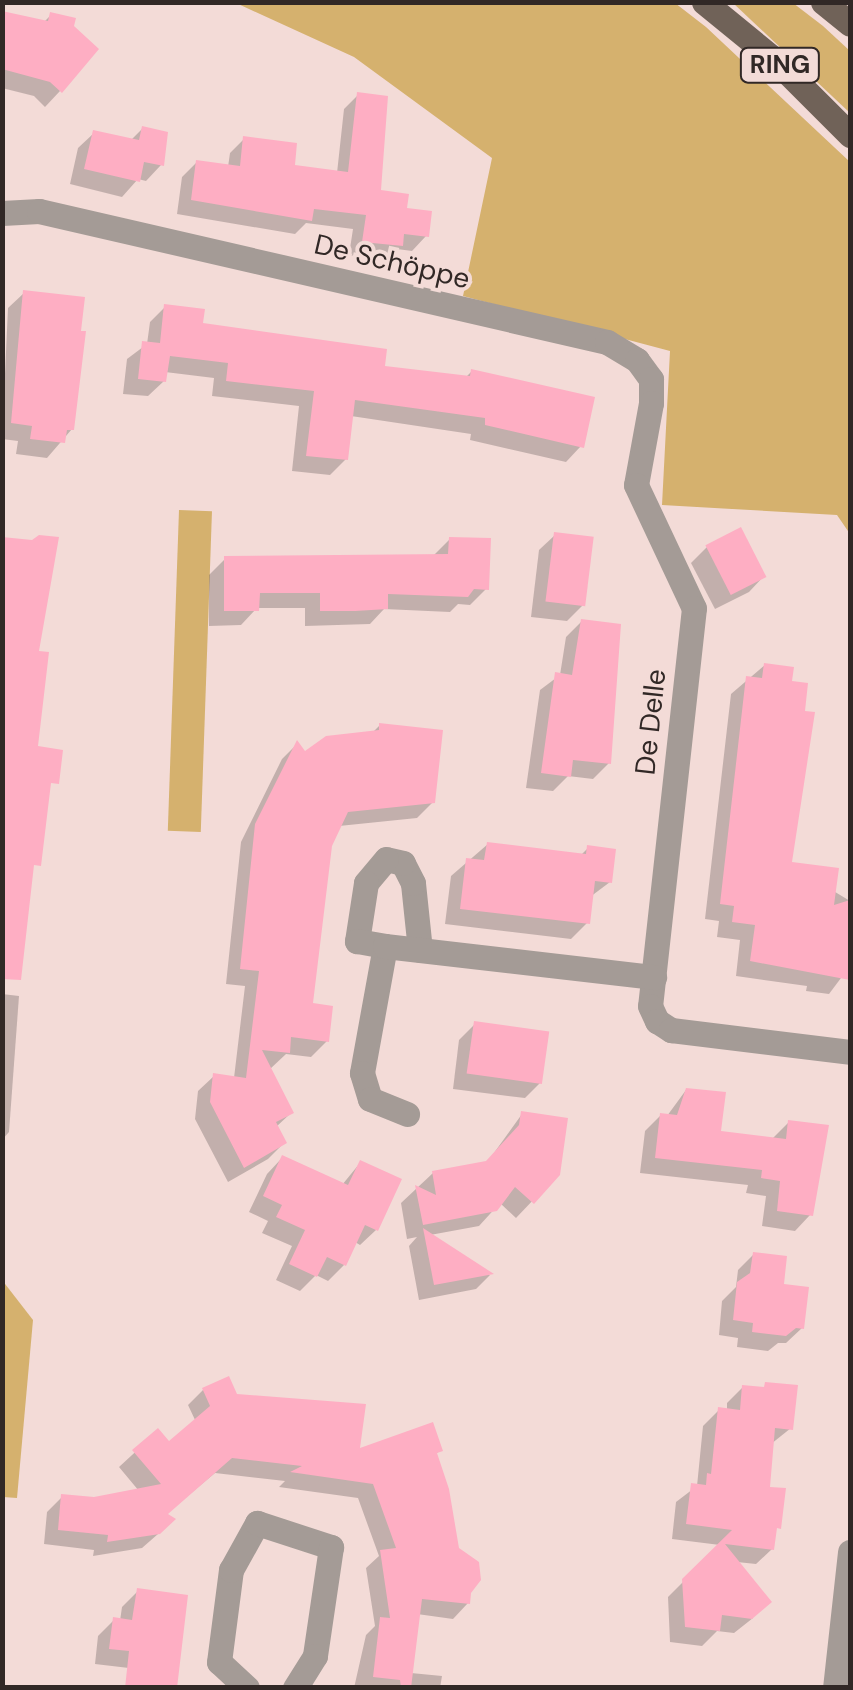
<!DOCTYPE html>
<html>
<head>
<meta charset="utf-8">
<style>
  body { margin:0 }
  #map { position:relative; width:853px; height:1690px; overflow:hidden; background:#f3dbd7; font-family:"DM Sans",sans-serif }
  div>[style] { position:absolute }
  .green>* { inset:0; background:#d5b16e; transform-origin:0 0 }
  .shadow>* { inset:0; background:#0003 }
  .building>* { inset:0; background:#feaec3; transform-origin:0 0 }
  .minor>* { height:25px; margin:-12.5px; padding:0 12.5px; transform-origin:12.5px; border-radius:12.5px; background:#a49b96 }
  .primary>* { height:25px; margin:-12.5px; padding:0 12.5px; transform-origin:12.5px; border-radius:12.5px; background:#706258 }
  span { translate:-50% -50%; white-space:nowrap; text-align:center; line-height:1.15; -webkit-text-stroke:8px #f3dbd7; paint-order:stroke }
  .shield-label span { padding:2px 8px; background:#f3dbd7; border:2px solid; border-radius:8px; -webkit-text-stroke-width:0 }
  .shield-label { font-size:25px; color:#312826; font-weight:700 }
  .street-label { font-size:28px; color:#312826 }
  .frame { position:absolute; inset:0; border:5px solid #312826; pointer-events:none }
</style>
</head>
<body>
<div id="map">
  <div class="green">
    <div style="clip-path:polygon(236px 3px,675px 3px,706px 27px,850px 162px,850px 534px,837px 515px,662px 505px,670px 351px,463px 296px,492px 158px,354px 57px)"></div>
    <div style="clip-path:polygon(733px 3px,793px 3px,823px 26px,850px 51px,850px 113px)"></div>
    <div style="left:179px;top:510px;width:33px;height:321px;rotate:2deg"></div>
    <div style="clip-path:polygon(2px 1280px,33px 1320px,17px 1498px,3px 1497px)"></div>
  </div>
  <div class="shadow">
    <div style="clip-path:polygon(2px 15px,43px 23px,51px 15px,60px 91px,45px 107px,34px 96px,2px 88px)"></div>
    <div style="clip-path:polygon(358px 95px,379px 193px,426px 236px,412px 251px,397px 249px,386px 260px,349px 255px,353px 229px,306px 223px,295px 234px,177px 214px,182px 177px,196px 163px,228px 167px,230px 153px,244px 139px,292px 167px,337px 173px,344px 109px)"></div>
    <div style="clip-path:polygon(142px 129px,161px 165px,146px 181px,138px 179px,122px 197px,70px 184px,78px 148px,94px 133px,130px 141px)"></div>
    <div style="clip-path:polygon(24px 293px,72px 429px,47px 458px,16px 454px,18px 441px,2px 439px,8px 308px)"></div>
    <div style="clip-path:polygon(165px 307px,201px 325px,382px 368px,465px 378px,471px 372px,581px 446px,566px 462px,470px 440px,471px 434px,351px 416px,346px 459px,330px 475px,292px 471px,299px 406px,212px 396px,214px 378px,165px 372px,164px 381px,148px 396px,123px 394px,127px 359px,147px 344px,150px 322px)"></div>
    <div style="clip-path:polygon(555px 535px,583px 605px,567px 621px,531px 617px,539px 550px)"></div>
    <div style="clip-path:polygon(450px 539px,486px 589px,470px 605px,458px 604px,450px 612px,384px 609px,370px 624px,305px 626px,305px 608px,257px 608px,241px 625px,209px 626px,209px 575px,225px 559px,434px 555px)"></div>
    <div style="clip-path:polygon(707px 547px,764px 576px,749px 592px,715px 609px,691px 563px)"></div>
    <div style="clip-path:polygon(581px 622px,609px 763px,593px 779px,568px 776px,553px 791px,526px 788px,540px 690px,560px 675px,566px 637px)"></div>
    <div style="clip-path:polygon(765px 665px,789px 864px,850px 901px,850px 966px,829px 994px,806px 991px,807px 986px,736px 976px,740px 940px,717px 937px,719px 921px,705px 919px,731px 694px)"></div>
    <div style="clip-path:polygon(380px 725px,433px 802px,417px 818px,339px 826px,329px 845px,311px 1006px,327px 1041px,311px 1057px,286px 1054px,269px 1070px,291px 1113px,276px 1127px,284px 1143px,268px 1159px,228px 1182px,195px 1119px,198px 1091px,214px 1076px,234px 1078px,245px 986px,226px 984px,241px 842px,282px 759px,297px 744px,304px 754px,371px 734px)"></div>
    <div style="clip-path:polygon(488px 844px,580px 856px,588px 848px,610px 882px,590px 897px,587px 923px,571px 939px,445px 924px,451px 876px)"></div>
    <div style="clip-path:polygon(2px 994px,19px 996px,9px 1132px,2px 1140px)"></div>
    <div style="clip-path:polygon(475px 1024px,541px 1082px,525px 1098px,453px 1089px,459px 1040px)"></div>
    <div style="clip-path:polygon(686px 1090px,718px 1133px,773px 1138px,789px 1122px,810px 1215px,795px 1231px,762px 1226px,766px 1196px,746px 1193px,748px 1185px,640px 1173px,645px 1131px,661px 1115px,667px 1116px)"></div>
    <div style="clip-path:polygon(522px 1114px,558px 1174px,516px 1218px,500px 1203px,479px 1226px,430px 1235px,490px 1275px,476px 1289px,419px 1300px,409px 1246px,417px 1237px,407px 1239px,401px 1203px,433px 1173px,486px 1164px)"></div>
    <div style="clip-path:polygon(282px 1158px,342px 1185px,360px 1163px,376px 1230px,360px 1245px,355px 1242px,344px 1265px,328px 1281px,316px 1275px,300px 1291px,276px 1280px,292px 1246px,262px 1233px,268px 1221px,249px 1212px,267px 1174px)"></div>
    <div style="clip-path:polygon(754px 1254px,802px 1328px,786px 1343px,778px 1343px,768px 1351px,737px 1347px,738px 1338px,719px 1335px,722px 1301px,736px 1287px,738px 1270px)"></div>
    <div style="clip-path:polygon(743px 1387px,791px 1428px,771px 1444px,767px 1489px,772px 1549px,756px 1564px,737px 1562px,753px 1618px,734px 1633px,717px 1631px,702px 1646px,670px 1642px,668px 1597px,720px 1545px,672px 1539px,676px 1502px,697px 1486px,703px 1426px,719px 1410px,727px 1411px,727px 1403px)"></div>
    <div style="clip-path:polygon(203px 1390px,235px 1396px,358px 1451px,440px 1450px,435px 1455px,469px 1592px,468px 1603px,453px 1619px,417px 1614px,411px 1673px,442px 1676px,440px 1688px,354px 1688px,366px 1635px,375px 1626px,366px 1568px,379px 1556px,358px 1498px,279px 1487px,285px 1481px,215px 1473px,165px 1515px,158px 1534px,142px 1548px,93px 1556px,94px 1550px,44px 1544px,47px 1512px,62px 1497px,94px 1500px,139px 1491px,119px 1467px,157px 1432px,169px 1445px,196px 1422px,188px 1405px)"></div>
    <div style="clip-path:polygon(138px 1591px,163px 1672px,95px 1664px,98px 1636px,114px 1620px,120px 1621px,122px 1607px)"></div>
  </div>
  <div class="building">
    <div style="clip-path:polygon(2px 11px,48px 21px,50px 12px,76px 18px,74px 26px,99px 49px,62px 93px,50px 82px,2px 69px)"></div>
    <div style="clip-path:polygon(357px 92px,388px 96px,381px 190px,409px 194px,407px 208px,432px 211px,429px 237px,404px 234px,403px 246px,362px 242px,366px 215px,314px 209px,312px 221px,191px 200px,196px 160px,240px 166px,243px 136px,297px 143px,295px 165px,348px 172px)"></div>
    <div style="clip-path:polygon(142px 126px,168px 132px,164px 166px,144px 162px,140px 182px,84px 169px,93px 130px,139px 140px)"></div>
    <div style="clip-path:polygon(23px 290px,85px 297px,81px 331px,86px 331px,74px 430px,67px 430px,65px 443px,30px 439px,32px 426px,11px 423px)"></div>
    <div style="clip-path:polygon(164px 304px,205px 309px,203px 323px,387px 349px,385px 366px,470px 376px,471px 369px,595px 397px,584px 448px,485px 425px,485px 418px,355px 400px,348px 460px,306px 456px,314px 391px,226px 381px,228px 363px,170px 356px,166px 382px,138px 379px,142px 341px,160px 343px)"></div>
    <div style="left:741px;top:527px;width:56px;height:40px;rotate:63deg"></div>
    <div style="left:554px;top:532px;width:40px;height:70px;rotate:7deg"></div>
    <div style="clip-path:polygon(39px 535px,59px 537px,39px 651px,49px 652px,38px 746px,63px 750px,59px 784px,51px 783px,41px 866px,34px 865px,21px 980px,2px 979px,2px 537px,32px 540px)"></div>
    <div style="clip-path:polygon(449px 537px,491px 538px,489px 590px,474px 589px,468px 597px,388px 594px,388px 609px,355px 611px,320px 611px,320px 593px,260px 593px,259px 611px,224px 611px,224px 556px,448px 554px)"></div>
    <div style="clip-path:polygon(581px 619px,621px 624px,611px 764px,573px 760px,571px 777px,541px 773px,555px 672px,572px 675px)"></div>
    <div style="clip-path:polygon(764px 663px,794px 667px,792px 681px,808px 683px,805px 711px,815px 712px,792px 862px,839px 868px,834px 905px,850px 900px,850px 980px,750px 961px,755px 925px,732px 922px,734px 906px,720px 904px,746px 676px,762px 678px)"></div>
    <div style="clip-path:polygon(379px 723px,443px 730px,435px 803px,348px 812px,332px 846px,313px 1003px,333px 1006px,329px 1042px,291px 1037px,290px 1053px,262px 1050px,294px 1113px,276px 1122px,287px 1143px,244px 1168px,210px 1102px,213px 1073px,246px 1078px,259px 971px,240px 969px,255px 824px,297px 740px,305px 751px,326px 736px,379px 730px)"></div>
    <div style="clip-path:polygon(487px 842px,586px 854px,587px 845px,616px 849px,612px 883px,595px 881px,590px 924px,460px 909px,466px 858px,484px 860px)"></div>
    <div style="left:474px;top:1021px;width:76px;height:53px;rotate:8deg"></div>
    <div style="clip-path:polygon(686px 1088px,726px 1092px,721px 1131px,786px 1139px,788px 1120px,829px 1125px,813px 1216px,777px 1211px,780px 1181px,761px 1178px,762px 1170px,655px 1158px,660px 1113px,677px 1115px)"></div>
    <div style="clip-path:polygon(521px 1111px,568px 1118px,560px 1175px,534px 1204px,515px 1187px,497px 1211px,423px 1225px,415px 1185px,436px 1195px,432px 1171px,486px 1161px,519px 1125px)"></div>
    <div style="clip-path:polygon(282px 1155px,348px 1185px,360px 1160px,402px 1179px,378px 1231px,365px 1225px,346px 1266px,327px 1257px,317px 1277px,289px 1264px,305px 1230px,276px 1217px,282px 1205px,263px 1196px)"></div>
    <div style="clip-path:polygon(423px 1228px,494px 1274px,434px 1285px)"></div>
    <div style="clip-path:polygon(753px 1252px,787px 1256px,784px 1284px,809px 1287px,804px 1329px,796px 1328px,786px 1336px,752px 1332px,753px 1323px,733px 1320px,737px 1282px,750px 1273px)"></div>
    <div style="clip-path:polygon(229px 1376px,237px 1394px,366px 1404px,360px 1448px,433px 1422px,443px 1451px,437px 1453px,449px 1489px,459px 1548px,479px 1562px,481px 1580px,471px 1593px,470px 1604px,422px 1599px,411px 1688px,401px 1688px,400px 1680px,373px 1677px,380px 1617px,390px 1618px,380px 1550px,396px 1548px,373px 1484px,290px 1472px,302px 1466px,232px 1458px,168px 1514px,176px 1519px,160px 1534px,107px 1542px,108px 1535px,58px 1530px,61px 1494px,94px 1497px,161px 1484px,132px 1450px,158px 1428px,169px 1441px,210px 1406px,202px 1388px)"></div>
    <div style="clip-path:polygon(765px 1382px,798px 1385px,793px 1430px,775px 1428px,770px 1487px,786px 1488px,781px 1529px,777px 1528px,774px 1550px,725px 1544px,772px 1602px,752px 1619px,722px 1615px,720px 1631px,685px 1627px,682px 1579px,732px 1530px,686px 1524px,691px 1483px,706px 1485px,707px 1473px,711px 1474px,718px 1407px,740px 1410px,742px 1385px,764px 1387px)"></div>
    <div style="clip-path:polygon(137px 1588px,188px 1595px,177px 1688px,125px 1688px,129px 1651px,109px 1649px,113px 1617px,132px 1620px)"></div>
  </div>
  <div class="minor">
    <div style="left:2px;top:213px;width:37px;rotate:-3deg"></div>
    <div style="left:39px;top:211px;width:583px;rotate:12.99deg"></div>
    <div style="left:607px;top:342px;width:35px;rotate:31deg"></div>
    <div style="left:637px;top:360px;width:24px;rotate:54deg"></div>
    <div style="left:651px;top:379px;width:24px;rotate:90deg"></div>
    <div style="left:651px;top:403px;width:83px;rotate:100.4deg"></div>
    <div style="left:636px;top:485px;width:136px;rotate:64.8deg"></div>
    <div style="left:694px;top:608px;width:400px;rotate:96.3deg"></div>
    <div style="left:650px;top:1006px;width:17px;rotate:65deg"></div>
    <div style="left:657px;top:1021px;width:17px;rotate:33deg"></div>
    <div style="left:671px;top:1030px;width:180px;rotate:7deg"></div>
    <div style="left:385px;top:946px;width:129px;rotate:100.3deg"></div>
    <div style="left:362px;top:1073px;width:27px;rotate:73deg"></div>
    <div style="left:370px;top:1099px;width:40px;rotate:22deg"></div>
    <div style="left:420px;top:950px;width:67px;rotate:-96deg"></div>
    <div style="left:413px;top:883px;width:22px;rotate:-117deg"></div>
    <div style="left:403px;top:863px;width:17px;rotate:-167deg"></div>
    <div style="left:386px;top:859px;width:31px;rotate:130deg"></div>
    <div style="left:366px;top:883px;width:59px;rotate:98.8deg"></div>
    <div style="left:357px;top:941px;width:28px;rotate:10deg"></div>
    <div style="left:385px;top:946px;width:271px;rotate:6.6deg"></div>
    <div style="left:247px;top:1688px;width:38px;rotate:-137deg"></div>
    <div style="left:219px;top:1662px;width:93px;rotate:-82.6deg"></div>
    <div style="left:231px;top:1570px;width:54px;rotate:-61deg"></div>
    <div style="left:257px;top:1523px;width:78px;rotate:18deg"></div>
    <div style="left:331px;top:1547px;width:110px;rotate:98.4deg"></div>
    <div style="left:315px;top:1656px;width:38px;rotate:122deg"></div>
    <div style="left:835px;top:1688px;width:137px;rotate:-83.7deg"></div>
  </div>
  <div class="primary">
    <div style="left:704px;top:2px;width:93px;rotate:39.3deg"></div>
    <div style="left:776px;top:61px;width:105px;rotate:45deg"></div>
    <div style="left:823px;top:2px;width:35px;rotate:39deg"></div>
  </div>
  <div class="shield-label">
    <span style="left:780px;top:65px">RING</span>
  </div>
  <div class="street-label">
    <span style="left:392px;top:262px;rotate:13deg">De Schöppe</span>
    <span style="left:651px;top:722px;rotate:-84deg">De Delle</span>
  </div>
  <div class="frame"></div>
</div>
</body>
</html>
